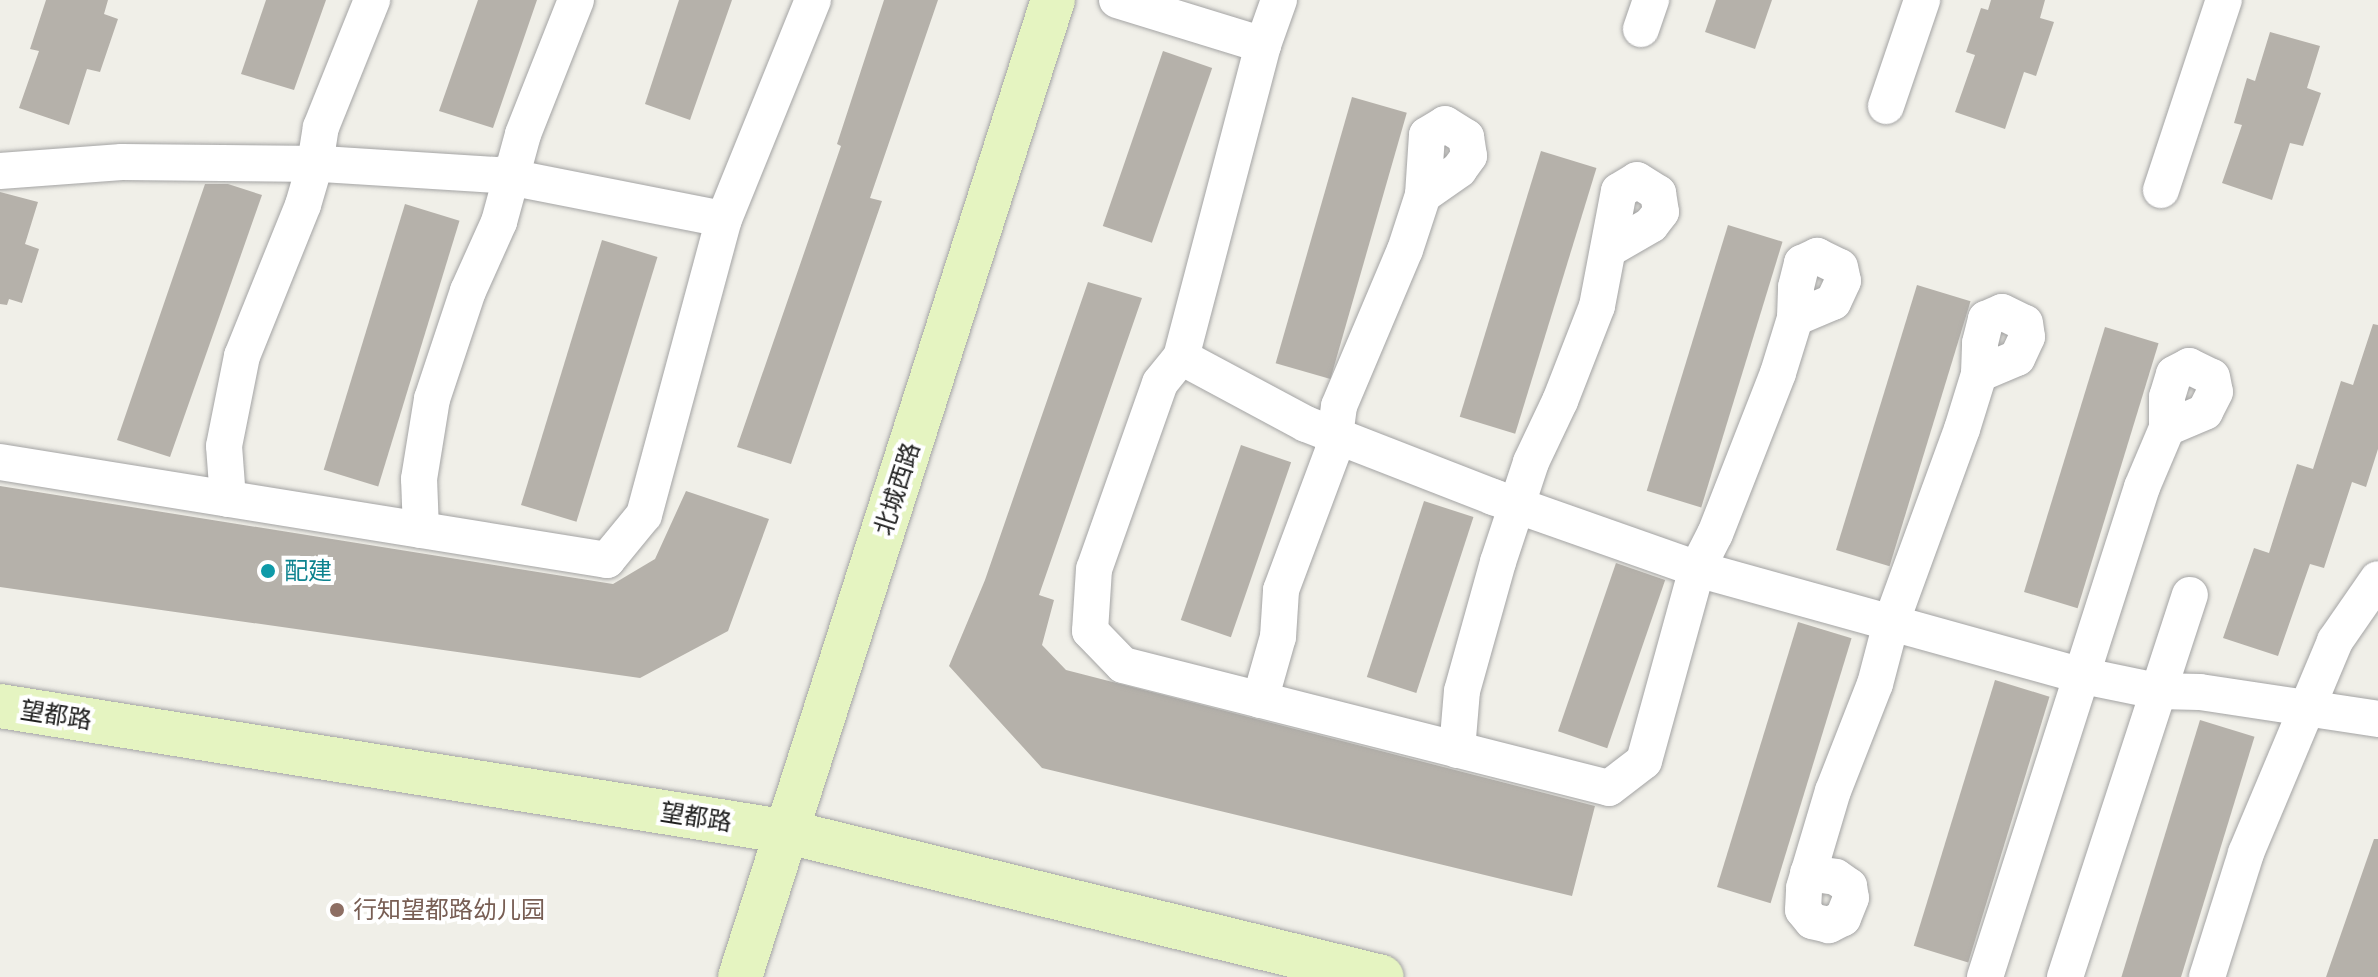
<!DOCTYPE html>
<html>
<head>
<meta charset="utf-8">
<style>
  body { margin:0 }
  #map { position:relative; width:2378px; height:977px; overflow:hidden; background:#f0efe8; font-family:"Space Grotesk","Noto Sans SC",sans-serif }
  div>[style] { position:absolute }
  .building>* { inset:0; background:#b5b1aa; transform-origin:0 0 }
  .roads { filter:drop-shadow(0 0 2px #a4a4a4) drop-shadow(0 0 2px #a4a4a4) }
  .street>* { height:36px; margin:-18px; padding:0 18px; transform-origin:18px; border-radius:18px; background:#fff }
  .secondary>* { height:44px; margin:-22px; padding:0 22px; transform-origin:22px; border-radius:22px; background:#e5f4c1 }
  .dots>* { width:22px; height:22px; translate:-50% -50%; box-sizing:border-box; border:4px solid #fff; border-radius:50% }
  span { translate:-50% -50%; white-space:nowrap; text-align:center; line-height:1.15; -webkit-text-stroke:8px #fff; paint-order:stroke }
  .street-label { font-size:24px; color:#202020 }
  .culture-label { font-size:24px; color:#0d838f }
  .left { translate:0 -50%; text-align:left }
  .education-label { font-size:24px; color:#785e54 }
</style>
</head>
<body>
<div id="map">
  <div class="building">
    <div style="clip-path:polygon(46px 0,108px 0,104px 14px,118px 19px,100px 72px,87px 69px,69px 125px,19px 108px,39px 51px,30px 49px)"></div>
    <div style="clip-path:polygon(266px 0,326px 0,294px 90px,241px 74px)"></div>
    <div style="clip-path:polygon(478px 0,537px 0,493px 128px,439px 111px)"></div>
    <div style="clip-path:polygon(679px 0,732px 0,690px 120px,645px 104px)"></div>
    <div style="clip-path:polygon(884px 0,938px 0,870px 198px,882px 201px,791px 464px,737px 447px,841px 146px,837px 144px)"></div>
    <div style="clip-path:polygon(1716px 0,1772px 0,1755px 49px,1705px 32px)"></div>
    <div style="clip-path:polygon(1991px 0,2045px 0,2040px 18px,2054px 22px,2036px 76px,2024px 72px,2005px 129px,1955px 112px,1975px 55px,1966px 52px,1981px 8px,1988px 10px)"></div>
    <div style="clip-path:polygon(2270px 32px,2320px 46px,2307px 88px,2321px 93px,2303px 146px,2290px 143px,2272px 200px,2222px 183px,2242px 125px,2234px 123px,2247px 78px,2255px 81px)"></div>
    <div style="left:1163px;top:51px;width:52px;height:185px;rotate:19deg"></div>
    <div style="left:1352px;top:97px;width:57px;height:277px;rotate:16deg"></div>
    <div style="left:1541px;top:151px;width:58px;height:278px;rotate:17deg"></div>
    <div style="clip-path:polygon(205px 184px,228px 184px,262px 195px,170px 457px,117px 440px)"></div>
    <div style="clip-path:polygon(0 192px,38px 202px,25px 244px,39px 249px,22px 303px,9px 299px,7px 305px,0 304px)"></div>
    <div style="left:405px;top:204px;width:57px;height:278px;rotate:17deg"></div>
    <div style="left:1728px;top:225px;width:57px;height:278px;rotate:17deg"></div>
    <div style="left:602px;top:240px;width:58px;height:277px;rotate:17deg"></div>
    <div style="clip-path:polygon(1088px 282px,1142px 298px,1039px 595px,1054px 600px,1042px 645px,1066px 670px,1595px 806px,1572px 896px,1042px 768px,949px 666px,985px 580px)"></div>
    <div style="left:1917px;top:285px;width:56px;height:277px;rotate:17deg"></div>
    <div style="clip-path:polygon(2373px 324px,2378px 325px,2378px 449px,2366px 487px,2352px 482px,2324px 568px,2310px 564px,2278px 656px,2223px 638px,2254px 548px,2269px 553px,2297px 464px,2313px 469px,2341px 381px,2353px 385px)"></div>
    <div style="left:2105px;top:327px;width:56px;height:277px;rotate:17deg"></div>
    <div style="left:1241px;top:445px;width:53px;height:185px;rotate:19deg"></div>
    <div style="clip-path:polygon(0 486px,613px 584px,655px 559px,686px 491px,769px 519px,728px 631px,640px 678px,0 587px)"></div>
    <div style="left:1424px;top:501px;width:52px;height:185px;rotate:18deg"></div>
    <div style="left:1616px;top:563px;width:52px;height:178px;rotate:19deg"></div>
    <div style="left:1798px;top:622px;width:56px;height:277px;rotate:17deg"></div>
    <div style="left:1995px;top:680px;width:57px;height:278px;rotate:17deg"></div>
    <div style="left:2200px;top:720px;width:57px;height:272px;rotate:17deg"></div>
    <div style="clip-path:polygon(2374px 839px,2378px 839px,2378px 977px,2326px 977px)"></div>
  </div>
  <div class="roads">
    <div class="street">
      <div style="left:1117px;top:0;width:153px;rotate:17.1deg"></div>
      <div style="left:1279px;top:0;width:48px;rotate:109.6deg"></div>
      <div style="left:1263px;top:45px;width:323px;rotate:104.7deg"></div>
      <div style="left:1181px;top:357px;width:142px;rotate:28.2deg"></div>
      <div style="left:1306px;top:424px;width:201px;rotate:21.3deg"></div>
      <div style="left:1493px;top:497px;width:216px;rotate:19.4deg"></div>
      <div style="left:1697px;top:569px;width:402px;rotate:15.5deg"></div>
      <div style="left:2084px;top:676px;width:75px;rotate:11.6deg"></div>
      <div style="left:2157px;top:691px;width:43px;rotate:1.3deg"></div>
      <div style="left:2200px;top:692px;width:180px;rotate:8.6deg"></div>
      <div style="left:1641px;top:29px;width:31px;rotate:-71deg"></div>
      <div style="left:1886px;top:106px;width:112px;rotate:-71.2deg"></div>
      <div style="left:0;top:171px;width:122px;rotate:-4.2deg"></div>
      <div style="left:122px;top:162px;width:200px;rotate:0.6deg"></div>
      <div style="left:322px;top:164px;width:177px;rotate:3.6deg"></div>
      <div style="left:499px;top:175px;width:229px;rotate:11.1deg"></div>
      <div style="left:2161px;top:190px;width:200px;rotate:-71.7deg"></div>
      <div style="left:1181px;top:357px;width:33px;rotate:129deg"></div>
      <div style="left:1160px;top:383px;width:197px;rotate:109.5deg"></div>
      <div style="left:1094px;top:569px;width:62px;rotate:93.7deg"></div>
      <div style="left:1090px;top:631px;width:47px;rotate:45.9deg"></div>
      <div style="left:1123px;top:665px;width:501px;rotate:14.2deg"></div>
      <div style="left:1609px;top:788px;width:44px;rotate:-37.6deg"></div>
      <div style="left:1644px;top:761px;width:199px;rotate:-74.6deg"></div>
      <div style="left:1697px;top:569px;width:39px;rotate:-63deg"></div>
      <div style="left:1715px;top:534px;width:173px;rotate:-68.6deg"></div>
      <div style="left:1778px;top:373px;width:58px;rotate:-72.8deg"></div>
      <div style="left:1795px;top:318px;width:31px;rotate:-88deg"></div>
      <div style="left:1796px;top:287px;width:25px;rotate:-76deg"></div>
      <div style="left:1802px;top:263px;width:17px;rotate:-25deg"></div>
      <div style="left:1817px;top:256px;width:25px;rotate:26deg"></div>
      <div style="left:1840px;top:267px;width:14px;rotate:78deg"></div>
      <div style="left:1843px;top:281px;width:23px;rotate:115deg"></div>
      <div style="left:1833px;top:302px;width:41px;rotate:157.2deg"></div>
      <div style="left:0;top:462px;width:615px;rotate:9.17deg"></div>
      <div style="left:607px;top:560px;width:58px;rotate:-50.6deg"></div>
      <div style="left:644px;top:515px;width:307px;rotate:-74.9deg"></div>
      <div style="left:724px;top:219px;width:236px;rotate:-67.9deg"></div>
      <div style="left:228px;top:499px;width:53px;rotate:-94.3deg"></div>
      <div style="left:224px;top:446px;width:92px;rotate:-78.7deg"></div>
      <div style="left:242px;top:356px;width:163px;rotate:-68deg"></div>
      <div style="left:303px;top:205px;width:43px;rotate:-73.7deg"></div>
      <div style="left:315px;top:164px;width:37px;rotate:-81deg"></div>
      <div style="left:321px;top:127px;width:137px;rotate:-68.1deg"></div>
      <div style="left:421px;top:530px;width:51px;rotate:-92.2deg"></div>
      <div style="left:419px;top:479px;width:81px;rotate:-80.8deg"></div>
      <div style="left:432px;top:399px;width:114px;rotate:-71.6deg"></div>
      <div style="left:468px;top:291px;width:76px;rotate:-65.8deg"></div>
      <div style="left:499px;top:222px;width:91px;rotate:-74.7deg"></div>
      <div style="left:523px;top:134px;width:144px;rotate:-68.4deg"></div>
      <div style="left:1260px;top:700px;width:66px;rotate:-74.1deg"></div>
      <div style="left:1278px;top:637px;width:47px;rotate:-86.3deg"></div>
      <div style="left:1281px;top:590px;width:148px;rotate:-69.5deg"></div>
      <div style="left:1333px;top:451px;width:45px;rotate:-82.4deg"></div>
      <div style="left:1339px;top:406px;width:169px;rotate:-67.1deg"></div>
      <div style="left:1405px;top:250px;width:58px;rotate:-71.9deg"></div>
      <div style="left:1423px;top:195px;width:60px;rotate:-86.2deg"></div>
      <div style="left:1427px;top:135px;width:21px;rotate:-31deg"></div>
      <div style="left:1445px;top:124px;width:25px;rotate:32deg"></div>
      <div style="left:1466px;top:137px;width:19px;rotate:81deg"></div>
      <div style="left:1469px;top:156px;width:17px;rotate:126deg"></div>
      <div style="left:1459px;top:170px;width:44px;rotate:145.2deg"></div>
      <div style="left:1457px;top:750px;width:59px;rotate:-85.2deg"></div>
      <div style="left:1462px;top:691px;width:134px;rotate:-74.4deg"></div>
      <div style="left:1498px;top:562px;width:105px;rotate:-71.7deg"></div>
      <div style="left:1531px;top:462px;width:68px;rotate:-64.6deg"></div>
      <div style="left:1560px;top:401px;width:102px;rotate:-68.7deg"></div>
      <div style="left:1597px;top:306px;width:117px;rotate:-79.2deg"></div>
      <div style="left:1619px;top:191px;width:21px;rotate:-31deg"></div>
      <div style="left:1637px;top:180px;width:25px;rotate:32deg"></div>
      <div style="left:1658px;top:193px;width:19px;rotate:81deg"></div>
      <div style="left:1661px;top:212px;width:16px;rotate:128deg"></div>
      <div style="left:1651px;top:225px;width:46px;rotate:150.1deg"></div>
      <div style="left:1808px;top:873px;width:28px;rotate:8deg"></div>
      <div style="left:1836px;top:877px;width:16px;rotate:35deg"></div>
      <div style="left:1849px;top:886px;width:12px;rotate:81deg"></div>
      <div style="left:1851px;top:898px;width:22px;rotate:112deg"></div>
      <div style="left:1843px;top:918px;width:16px;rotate:153deg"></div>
      <div style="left:1829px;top:925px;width:17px;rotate:-167deg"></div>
      <div style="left:1812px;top:921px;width:14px;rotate:-129deg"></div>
      <div style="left:1803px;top:910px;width:22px;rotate:-87deg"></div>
      <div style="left:1804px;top:888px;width:101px;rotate:-73.4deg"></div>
      <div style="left:1833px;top:791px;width:115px;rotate:-68.6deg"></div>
      <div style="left:1875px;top:684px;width:63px;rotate:-75.3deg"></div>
      <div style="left:1891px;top:623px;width:207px;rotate:-69.9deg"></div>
      <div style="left:1962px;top:429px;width:58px;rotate:-72.8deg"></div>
      <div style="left:1979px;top:374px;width:31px;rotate:-88deg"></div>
      <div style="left:1980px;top:343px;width:25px;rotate:-76deg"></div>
      <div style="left:1986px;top:319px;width:17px;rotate:-24deg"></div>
      <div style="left:2002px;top:312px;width:25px;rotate:26deg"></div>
      <div style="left:2025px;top:323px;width:14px;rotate:82deg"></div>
      <div style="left:2027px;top:337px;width:23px;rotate:115deg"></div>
      <div style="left:2017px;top:358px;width:41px;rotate:157.2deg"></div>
      <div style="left:1985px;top:977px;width:515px;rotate:-72.23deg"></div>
      <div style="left:2142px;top:487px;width:64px;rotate:-67deg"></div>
      <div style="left:2167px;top:428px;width:31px;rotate:-90deg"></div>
      <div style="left:2167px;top:397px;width:24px;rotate:-73deg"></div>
      <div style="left:2174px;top:374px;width:17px;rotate:-28deg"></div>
      <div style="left:2189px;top:366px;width:25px;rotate:26deg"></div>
      <div style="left:2212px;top:377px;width:15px;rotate:79deg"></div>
      <div style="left:2215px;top:392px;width:22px;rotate:117deg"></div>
      <div style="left:2205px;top:412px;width:41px;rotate:157.2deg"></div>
      <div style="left:2065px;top:977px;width:402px;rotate:-71.9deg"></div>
      <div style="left:2207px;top:977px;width:130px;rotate:-72.5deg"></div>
      <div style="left:2246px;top:853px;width:230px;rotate:-67.2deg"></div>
      <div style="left:2335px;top:641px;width:75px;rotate:-55.3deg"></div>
    </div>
    <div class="secondary">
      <div style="left:0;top:706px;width:798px;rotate:9.08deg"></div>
      <div style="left:788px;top:832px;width:611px;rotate:13.72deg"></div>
      <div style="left:740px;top:977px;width:1026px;rotate:-72.24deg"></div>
    </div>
  </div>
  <div class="dots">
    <div style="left:268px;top:571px;background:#0f9aa8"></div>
    <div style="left:337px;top:910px;background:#8d6e63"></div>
  </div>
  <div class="street-label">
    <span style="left:897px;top:489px;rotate:-72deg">北城西路</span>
    <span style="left:56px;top:715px;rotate:9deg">望都路</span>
    <span style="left:696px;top:817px;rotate:9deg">望都路</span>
  </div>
  <div class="culture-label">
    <span class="left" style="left:284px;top:571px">配建</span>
  </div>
  <div class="education-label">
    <span class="left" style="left:353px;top:910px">行知望都路幼儿园</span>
  </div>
</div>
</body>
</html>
